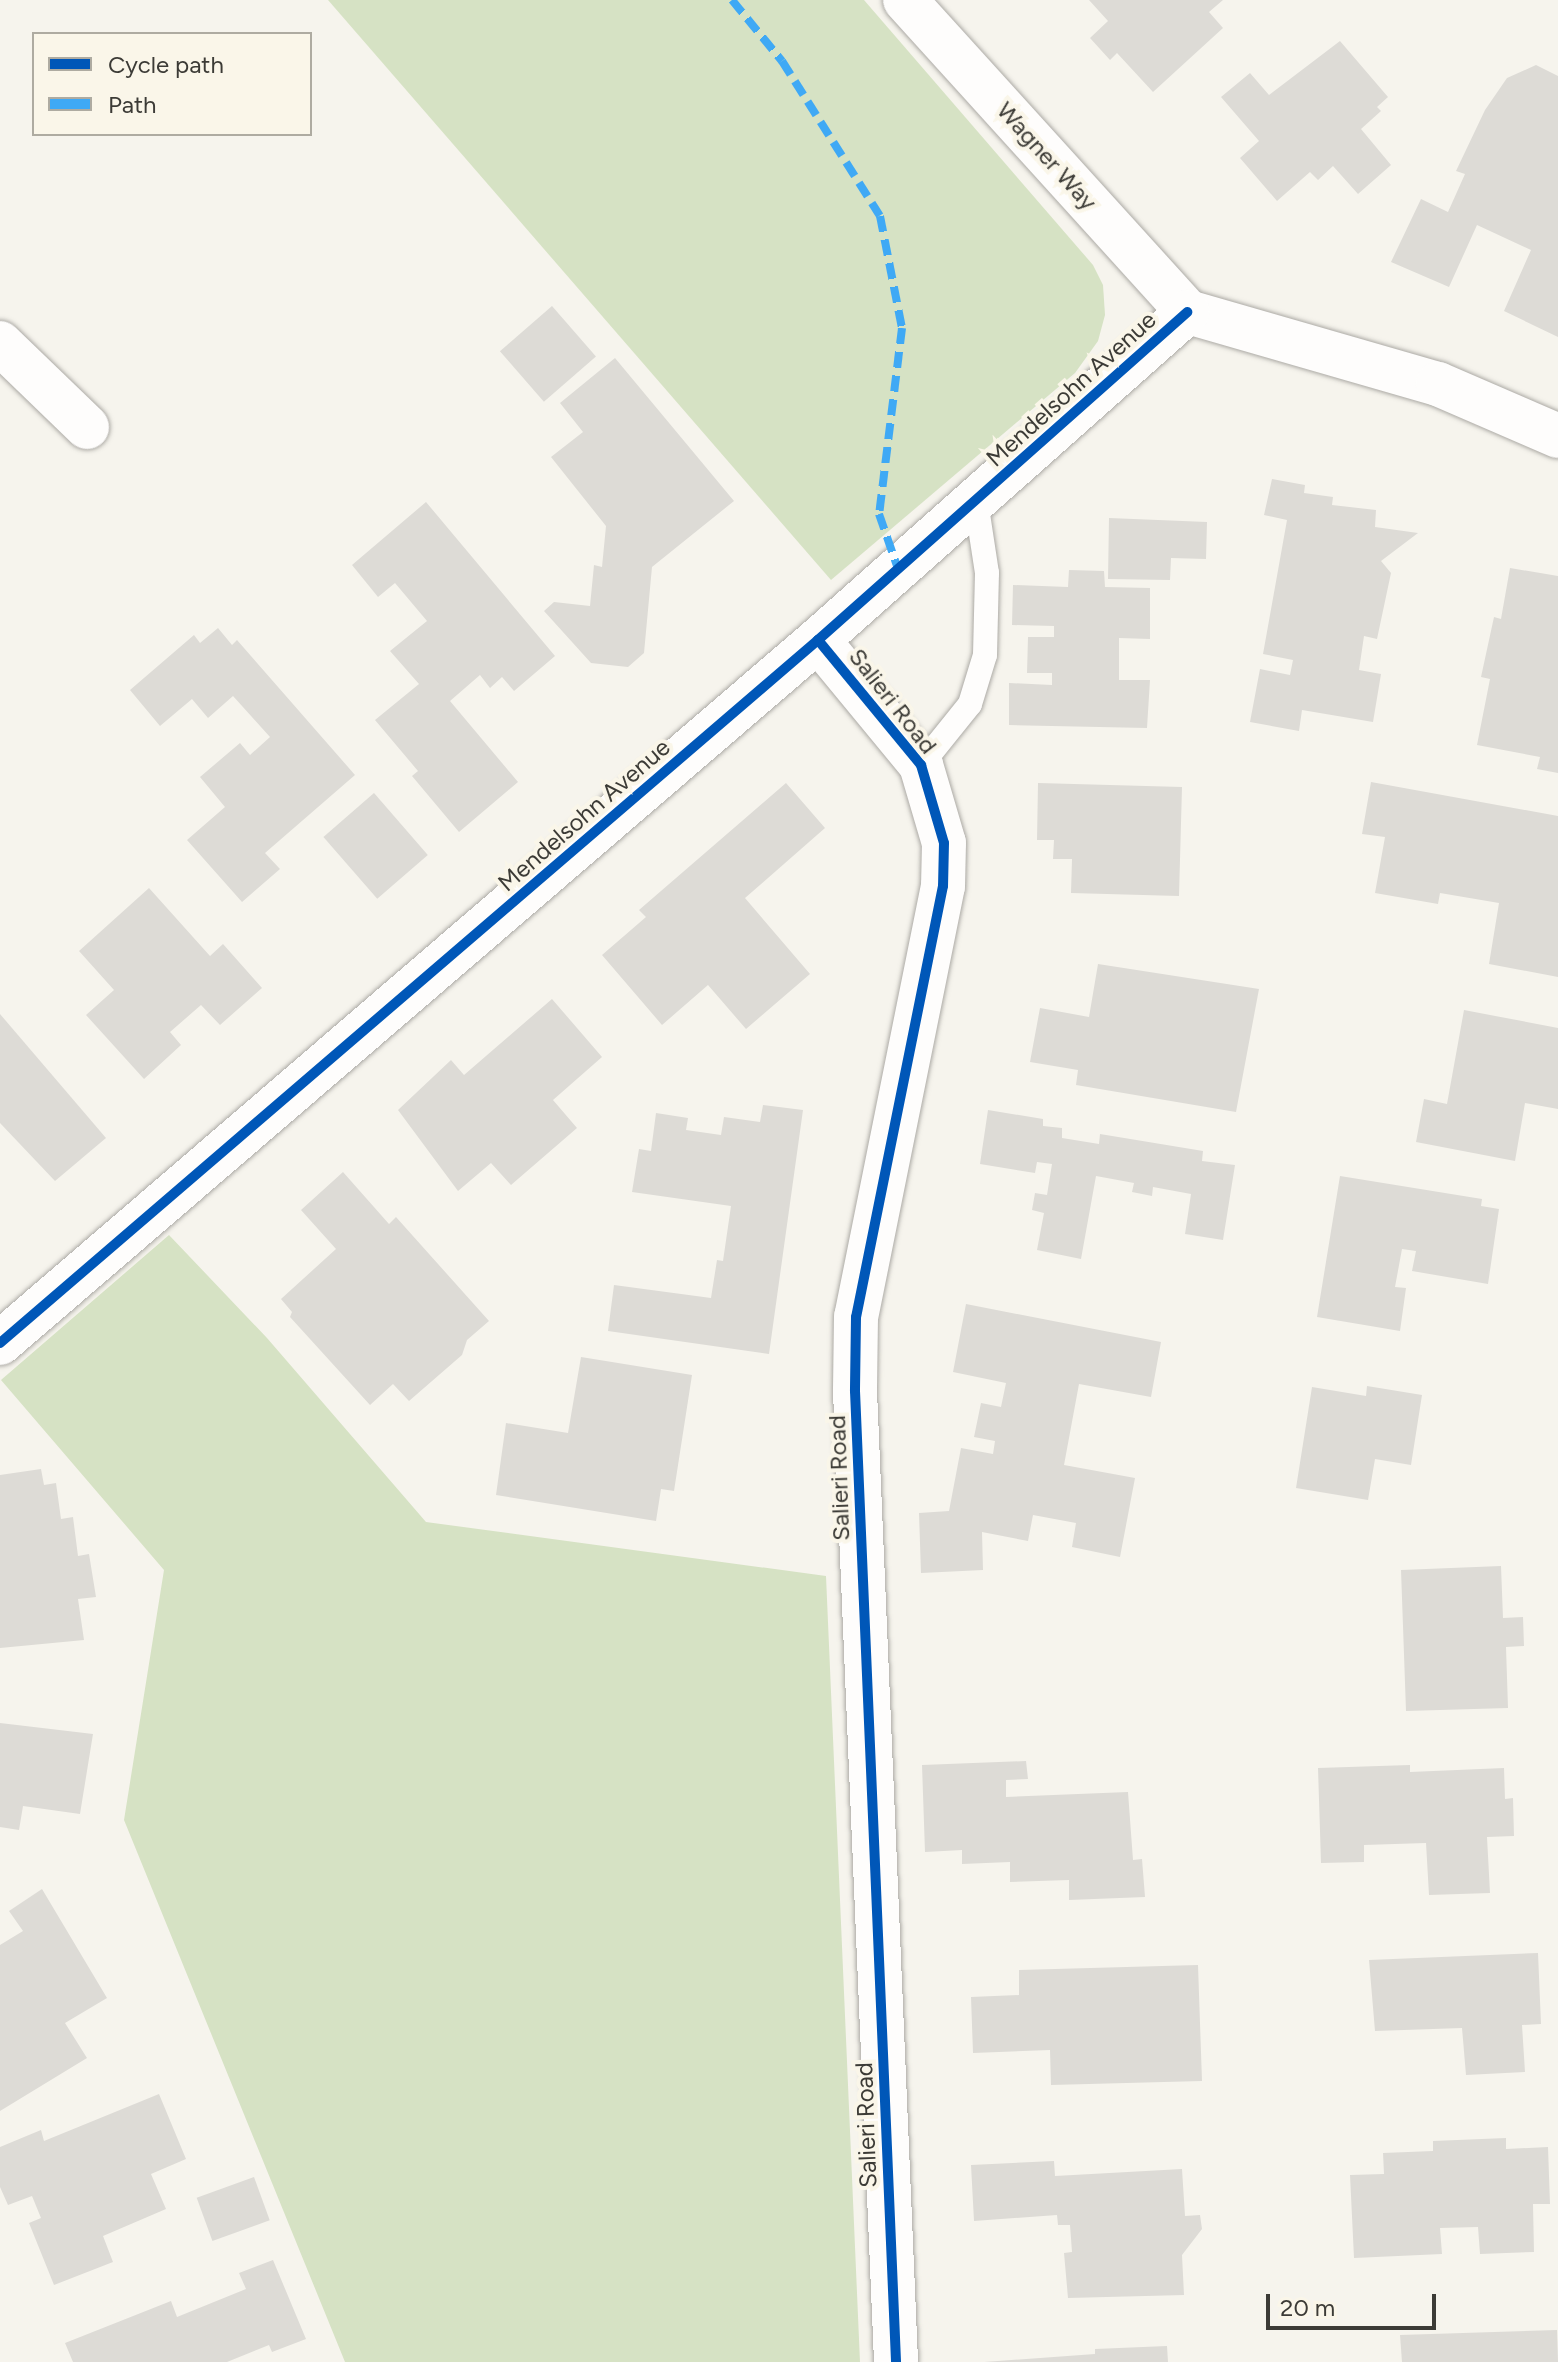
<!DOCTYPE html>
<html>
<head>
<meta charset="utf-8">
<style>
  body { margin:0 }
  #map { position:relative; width:1558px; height:2362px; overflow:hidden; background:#f6f4ed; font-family:Figtree,sans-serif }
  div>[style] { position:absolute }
  .green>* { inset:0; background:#d6e2c4 }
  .building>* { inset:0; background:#dddbd6; transform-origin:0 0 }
  .roads { filter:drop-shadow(0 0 2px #acaaa5) drop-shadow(0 0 2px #acaaa5) }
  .lane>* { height:24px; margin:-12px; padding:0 12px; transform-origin:12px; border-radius:12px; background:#fefdfc }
  .street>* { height:44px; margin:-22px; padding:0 22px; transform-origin:22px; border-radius:22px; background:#fefdfc }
  .quiet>* { height:8px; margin-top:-4px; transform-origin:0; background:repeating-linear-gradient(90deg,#3fa9f5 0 16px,transparent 0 24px) }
  .cycleway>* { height:10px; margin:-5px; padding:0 5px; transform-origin:5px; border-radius:5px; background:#0057b8 }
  span { translate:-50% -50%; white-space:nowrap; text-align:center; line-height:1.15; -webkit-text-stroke:8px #faf6e9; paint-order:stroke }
  .street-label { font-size:24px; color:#3c3b36 }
  .legend { position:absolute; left:32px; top:32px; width:280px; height:104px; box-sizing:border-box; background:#faf6e9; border:2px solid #aeaba1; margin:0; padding:10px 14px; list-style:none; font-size:24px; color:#3c3b36 }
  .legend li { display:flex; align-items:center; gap:16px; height:40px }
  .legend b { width:40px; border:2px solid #aeaba1 }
  .scale { position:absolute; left:1266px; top:2294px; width:170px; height:36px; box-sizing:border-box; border:4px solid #3c3b36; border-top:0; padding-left:10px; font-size:24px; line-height:28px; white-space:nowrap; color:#3c3b36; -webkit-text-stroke:6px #faf6e9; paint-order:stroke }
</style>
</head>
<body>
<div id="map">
  <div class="green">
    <div style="clip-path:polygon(328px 0,864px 0,1093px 265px,1103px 285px,1105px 315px,1098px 341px,1075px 373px,831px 580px)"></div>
    <div style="clip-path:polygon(169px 1235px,267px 1338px,426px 1522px,826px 1576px,860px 2362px,345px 2362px,124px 1820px,164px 1570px,1px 1380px)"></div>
  </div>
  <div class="building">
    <div style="clip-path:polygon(1089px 0,1223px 0,1209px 12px,1223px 28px,1153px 92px,1117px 53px,1110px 60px,1090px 38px,1108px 21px)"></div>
    <div style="clip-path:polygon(1340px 41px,1388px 97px,1377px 107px,1381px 111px,1361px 129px,1391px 165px,1358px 194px,1333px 166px,1318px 180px,1310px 172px,1277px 201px,1240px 158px,1259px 141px,1221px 97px,1250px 73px,1269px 95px)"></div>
    <div style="clip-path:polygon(1536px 65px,1558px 76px,1558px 337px,1504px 311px,1531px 250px,1477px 225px,1449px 287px,1391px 262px,1421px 199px,1448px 212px,1465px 174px,1456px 171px,1485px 110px,1507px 78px)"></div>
    <div style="left:552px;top:306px;width:67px;height:69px;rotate:49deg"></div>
    <div style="clip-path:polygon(615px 358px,734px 501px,652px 567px,644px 653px,628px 667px,591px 663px,544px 611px,554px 602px,590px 606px,594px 565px,602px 567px,606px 526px,551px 457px,583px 432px,560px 403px)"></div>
    <div style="clip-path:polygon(1272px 479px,1305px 485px,1304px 493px,1333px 497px,1332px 505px,1376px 510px,1375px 527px,1418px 533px,1381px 561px,1391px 573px,1377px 639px,1364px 636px,1359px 670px,1381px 674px,1373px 722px,1302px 710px,1299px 731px,1250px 722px,1260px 669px,1290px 675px,1293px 660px,1263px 654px,1287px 520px,1264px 515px)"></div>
    <div style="clip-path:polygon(426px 502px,555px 656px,514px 691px,502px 677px,490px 688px,480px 675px,450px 701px,518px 782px,459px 832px,412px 776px,418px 771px,375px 720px,419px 684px,390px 651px,427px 621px,395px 583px,378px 597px,352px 565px)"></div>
    <div style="clip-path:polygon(1109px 518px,1207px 522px,1206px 559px,1171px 558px,1170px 580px,1108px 579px)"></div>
    <div style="clip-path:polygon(1510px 568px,1558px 576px,1558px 773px,1537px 769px,1540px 757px,1477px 745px,1490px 679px,1481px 677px,1494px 617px,1501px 619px)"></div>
    <div style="clip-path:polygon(1069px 570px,1104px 571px,1105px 587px,1150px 588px,1150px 639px,1119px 638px,1119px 680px,1150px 680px,1147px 728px,1009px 725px,1009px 683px,1052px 685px,1052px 673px,1027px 673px,1028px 637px,1054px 637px,1054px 626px,1012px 625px,1013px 585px,1068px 587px)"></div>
    <div style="clip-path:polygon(218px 628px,232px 645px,237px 640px,355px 775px,265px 853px,280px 869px,242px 902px,187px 840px,225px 807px,200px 777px,240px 743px,250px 755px,270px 737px,233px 696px,208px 718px,192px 699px,160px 726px,130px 690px,194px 635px,200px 643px)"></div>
    <div style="clip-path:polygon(1371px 782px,1558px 816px,1558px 977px,1489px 964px,1499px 903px,1440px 893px,1438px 904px,1375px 893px,1385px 837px,1362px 834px)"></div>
    <div style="clip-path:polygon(786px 783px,825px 828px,745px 898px,810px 974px,746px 1029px,708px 985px,662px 1025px,602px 955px,646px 917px,639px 910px)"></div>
    <div style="clip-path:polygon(1038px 783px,1182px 787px,1179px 896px,1071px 893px,1072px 859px,1053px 859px,1054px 840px,1037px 840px)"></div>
    <div style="left:374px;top:793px;width:82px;height:67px;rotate:49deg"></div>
    <div style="clip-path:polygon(149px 888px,210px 956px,223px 944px,262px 988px,220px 1025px,201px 1005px,170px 1032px,181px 1045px,144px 1079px,86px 1015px,114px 990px,79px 951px)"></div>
    <div style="clip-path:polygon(1098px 964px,1259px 989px,1236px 1112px,1076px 1085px,1078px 1070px,1030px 1062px,1040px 1008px,1089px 1017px)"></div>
    <div style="clip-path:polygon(552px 999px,602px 1057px,553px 1100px,577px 1128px,511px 1185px,491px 1163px,458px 1191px,398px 1110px,451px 1060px,464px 1075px)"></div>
    <div style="clip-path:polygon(1464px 1010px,1558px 1028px,1558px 1109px,1525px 1103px,1515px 1161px,1416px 1142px,1424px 1099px,1447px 1104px)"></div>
    <div style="clip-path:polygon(0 1014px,106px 1138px,55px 1181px,0 1123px)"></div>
    <div style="clip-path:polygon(763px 1105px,803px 1110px,769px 1354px,608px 1331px,614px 1285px,711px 1298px,717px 1260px,723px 1261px,731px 1206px,632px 1192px,639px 1149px,651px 1151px,656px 1113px,688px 1118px,686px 1130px,721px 1135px,724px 1117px,760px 1122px)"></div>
    <div style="clip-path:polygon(988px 1110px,1043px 1119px,1043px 1126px,1062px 1128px,1062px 1138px,1099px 1144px,1100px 1134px,1203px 1151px,1202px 1161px,1235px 1165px,1223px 1240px,1185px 1234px,1191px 1194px,1153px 1187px,1152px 1196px,1132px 1192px,1134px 1183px,1096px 1176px,1081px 1259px,1037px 1250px,1044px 1213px,1032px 1210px,1035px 1193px,1047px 1195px,1052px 1164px,1037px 1162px,1035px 1173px,980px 1164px)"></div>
    <div style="clip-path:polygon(343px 1172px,389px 1224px,396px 1217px,489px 1321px,467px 1340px,462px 1355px,409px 1401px,393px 1384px,370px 1405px,290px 1317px,292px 1312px,281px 1299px,336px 1249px,301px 1210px)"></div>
    <div style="clip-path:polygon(1340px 1176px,1482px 1199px,1481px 1206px,1499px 1209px,1488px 1284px,1412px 1271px,1416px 1251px,1402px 1249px,1395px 1287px,1406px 1288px,1400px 1331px,1317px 1317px)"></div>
    <div style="clip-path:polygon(966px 1304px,1161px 1342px,1151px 1397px,1079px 1384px,1064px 1465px,1135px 1478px,1120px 1557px,1072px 1547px,1076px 1523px,1033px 1515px,1028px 1541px,982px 1532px,983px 1570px,921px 1573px,919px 1513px,949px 1511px,961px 1448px,993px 1454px,995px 1441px,974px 1437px,981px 1403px,1001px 1407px,1006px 1383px,953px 1372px)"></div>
    <div style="clip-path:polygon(581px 1357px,692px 1375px,674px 1491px,661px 1489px,656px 1521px,496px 1495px,506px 1423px,568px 1433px)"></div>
    <div style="clip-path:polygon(1367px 1386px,1422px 1395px,1411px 1465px,1375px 1459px,1368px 1500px,1296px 1488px,1312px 1387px,1366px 1396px)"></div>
    <div style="clip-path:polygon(41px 1469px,44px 1485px,56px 1483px,61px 1519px,73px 1517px,78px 1556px,89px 1554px,96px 1597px,78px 1599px,84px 1640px,0 1648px,0 1475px)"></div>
    <div style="clip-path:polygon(1501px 1566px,1503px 1618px,1523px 1617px,1524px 1646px,1506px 1647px,1508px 1708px,1406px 1711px,1401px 1570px)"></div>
    <div style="clip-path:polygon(0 1723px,93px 1734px,80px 1814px,23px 1806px,19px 1830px,0 1827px)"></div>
    <div style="clip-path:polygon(1026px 1761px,1028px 1779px,1006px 1780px,1006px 1797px,1128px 1792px,1133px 1860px,1142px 1859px,1145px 1897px,1069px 1900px,1069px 1880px,1010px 1882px,1010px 1862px,962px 1864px,962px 1850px,925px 1852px,922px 1765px)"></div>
    <div style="clip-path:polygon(1410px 1765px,1410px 1772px,1504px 1768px,1505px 1799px,1513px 1798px,1514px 1836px,1487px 1837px,1490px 1893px,1429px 1895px,1426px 1843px,1364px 1845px,1364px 1862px,1321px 1863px,1318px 1768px)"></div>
    <div style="clip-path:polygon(42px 1889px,107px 1998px,65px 2023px,87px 2058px,0 2111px,0 1945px,23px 1931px,9px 1911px)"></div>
    <div style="clip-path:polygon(1538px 1953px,1541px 2024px,1522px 2025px,1525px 2072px,1466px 2075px,1462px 2028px,1375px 2031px,1369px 1960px)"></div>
    <div style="clip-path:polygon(1198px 1965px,1202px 2081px,1051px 2085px,1050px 2050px,973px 2053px,971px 1997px,1019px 1995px,1019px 1970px)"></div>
    <div style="clip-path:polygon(159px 2094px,186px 2159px,151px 2174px,166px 2209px,103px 2236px,113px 2262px,54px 2285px,29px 2223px,41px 2218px,32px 2196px,8px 2205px,0 2187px,0 2147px,41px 2130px,44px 2141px)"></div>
    <div style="clip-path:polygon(1506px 2138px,1506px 2149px,1548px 2147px,1550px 2204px,1533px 2204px,1534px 2252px,1480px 2254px,1478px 2227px,1440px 2228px,1442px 2254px,1354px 2258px,1350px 2175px,1384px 2174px,1383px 2153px,1433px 2151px,1433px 2141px)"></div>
    <div style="clip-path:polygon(1054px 2161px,1055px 2176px,1182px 2169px,1185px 2216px,1200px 2215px,1202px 2229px,1182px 2255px,1184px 2295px,1068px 2298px,1064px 2253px,1072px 2252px,1070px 2225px,1058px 2225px,1057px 2215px,974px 2221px,971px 2165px)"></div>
    <div style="left:254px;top:2177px;width:46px;height:61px;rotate:70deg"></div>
    <div style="clip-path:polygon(273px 2260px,306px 2339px,272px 2352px,269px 2345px,227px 2362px,73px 2362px,65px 2343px,171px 2301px,177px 2317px,246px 2289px,239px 2273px)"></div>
    <div style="clip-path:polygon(1557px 2330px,1558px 2362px,1402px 2362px,1400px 2335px)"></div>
    <div style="clip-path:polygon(1167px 2346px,1168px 2362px,984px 2362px,1095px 2354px,1095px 2349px)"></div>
  </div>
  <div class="roads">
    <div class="lane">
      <div style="left:921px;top:765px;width:78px;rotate:-51.2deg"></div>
      <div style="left:970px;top:704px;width:51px;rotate:-73deg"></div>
      <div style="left:985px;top:655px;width:82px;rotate:-88.6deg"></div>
      <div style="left:987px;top:573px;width:73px;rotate:-98.7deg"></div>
    </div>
    <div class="street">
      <div style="left:905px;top:0;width:421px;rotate:47.8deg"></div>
      <div style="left:1188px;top:312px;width:260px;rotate:16.1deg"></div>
      <div style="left:1438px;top:384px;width:131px;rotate:23.4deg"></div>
      <div style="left:0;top:343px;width:121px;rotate:44deg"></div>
      <div style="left:818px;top:640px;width:162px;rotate:50.5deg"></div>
      <div style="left:921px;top:765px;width:81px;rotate:73.6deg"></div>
      <div style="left:944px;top:843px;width:43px;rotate:91.3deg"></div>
      <div style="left:943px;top:886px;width:440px;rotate:101.4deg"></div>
      <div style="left:856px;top:1317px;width:74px;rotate:90.8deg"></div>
      <div style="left:855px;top:1391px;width:972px;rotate:87.58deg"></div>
      <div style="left:0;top:1343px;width:1079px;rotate:-40.68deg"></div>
      <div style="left:818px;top:640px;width:494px;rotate:-41.6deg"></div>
    </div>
  </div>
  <div class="quiet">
    <div style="left:732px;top:0;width:79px;rotate:50.7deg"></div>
    <div style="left:782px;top:61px;width:183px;rotate:57.7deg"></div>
    <div style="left:880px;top:216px;width:114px;rotate:78.9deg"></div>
    <div style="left:902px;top:328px;width:187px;rotate:97deg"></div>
    <div style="left:879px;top:514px;width:58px;rotate:70.9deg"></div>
  </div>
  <div class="cycleway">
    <div style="left:818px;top:640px;width:162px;rotate:50.5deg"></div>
    <div style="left:921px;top:765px;width:81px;rotate:73.6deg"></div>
    <div style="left:944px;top:843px;width:43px;rotate:91.3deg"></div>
    <div style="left:943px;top:886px;width:440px;rotate:101.4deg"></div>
    <div style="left:856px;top:1317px;width:74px;rotate:90.8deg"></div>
    <div style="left:855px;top:1391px;width:972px;rotate:87.58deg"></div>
    <div style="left:0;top:1343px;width:1079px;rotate:-40.68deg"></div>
    <div style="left:818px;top:640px;width:494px;rotate:-41.6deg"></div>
  </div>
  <div class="street-label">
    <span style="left:1047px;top:156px;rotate:48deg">Wagner Way</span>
    <span style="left:1071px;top:389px;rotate:-42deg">Mendelsohn Avenue</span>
    <span style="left:893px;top:701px;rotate:52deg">Salieri Road</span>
    <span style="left:584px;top:815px;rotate:-41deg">Mendelsohn Avenue</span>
    <span style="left:839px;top:1478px;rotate:-92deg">Salieri Road</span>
    <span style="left:866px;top:2125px;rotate:-92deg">Salieri Road</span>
  </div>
  <ul class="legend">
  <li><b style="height:10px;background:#0057b8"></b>Cycle path</li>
  <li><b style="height:10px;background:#3fa9f5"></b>Path</li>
  </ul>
  <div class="scale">20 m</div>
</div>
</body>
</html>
